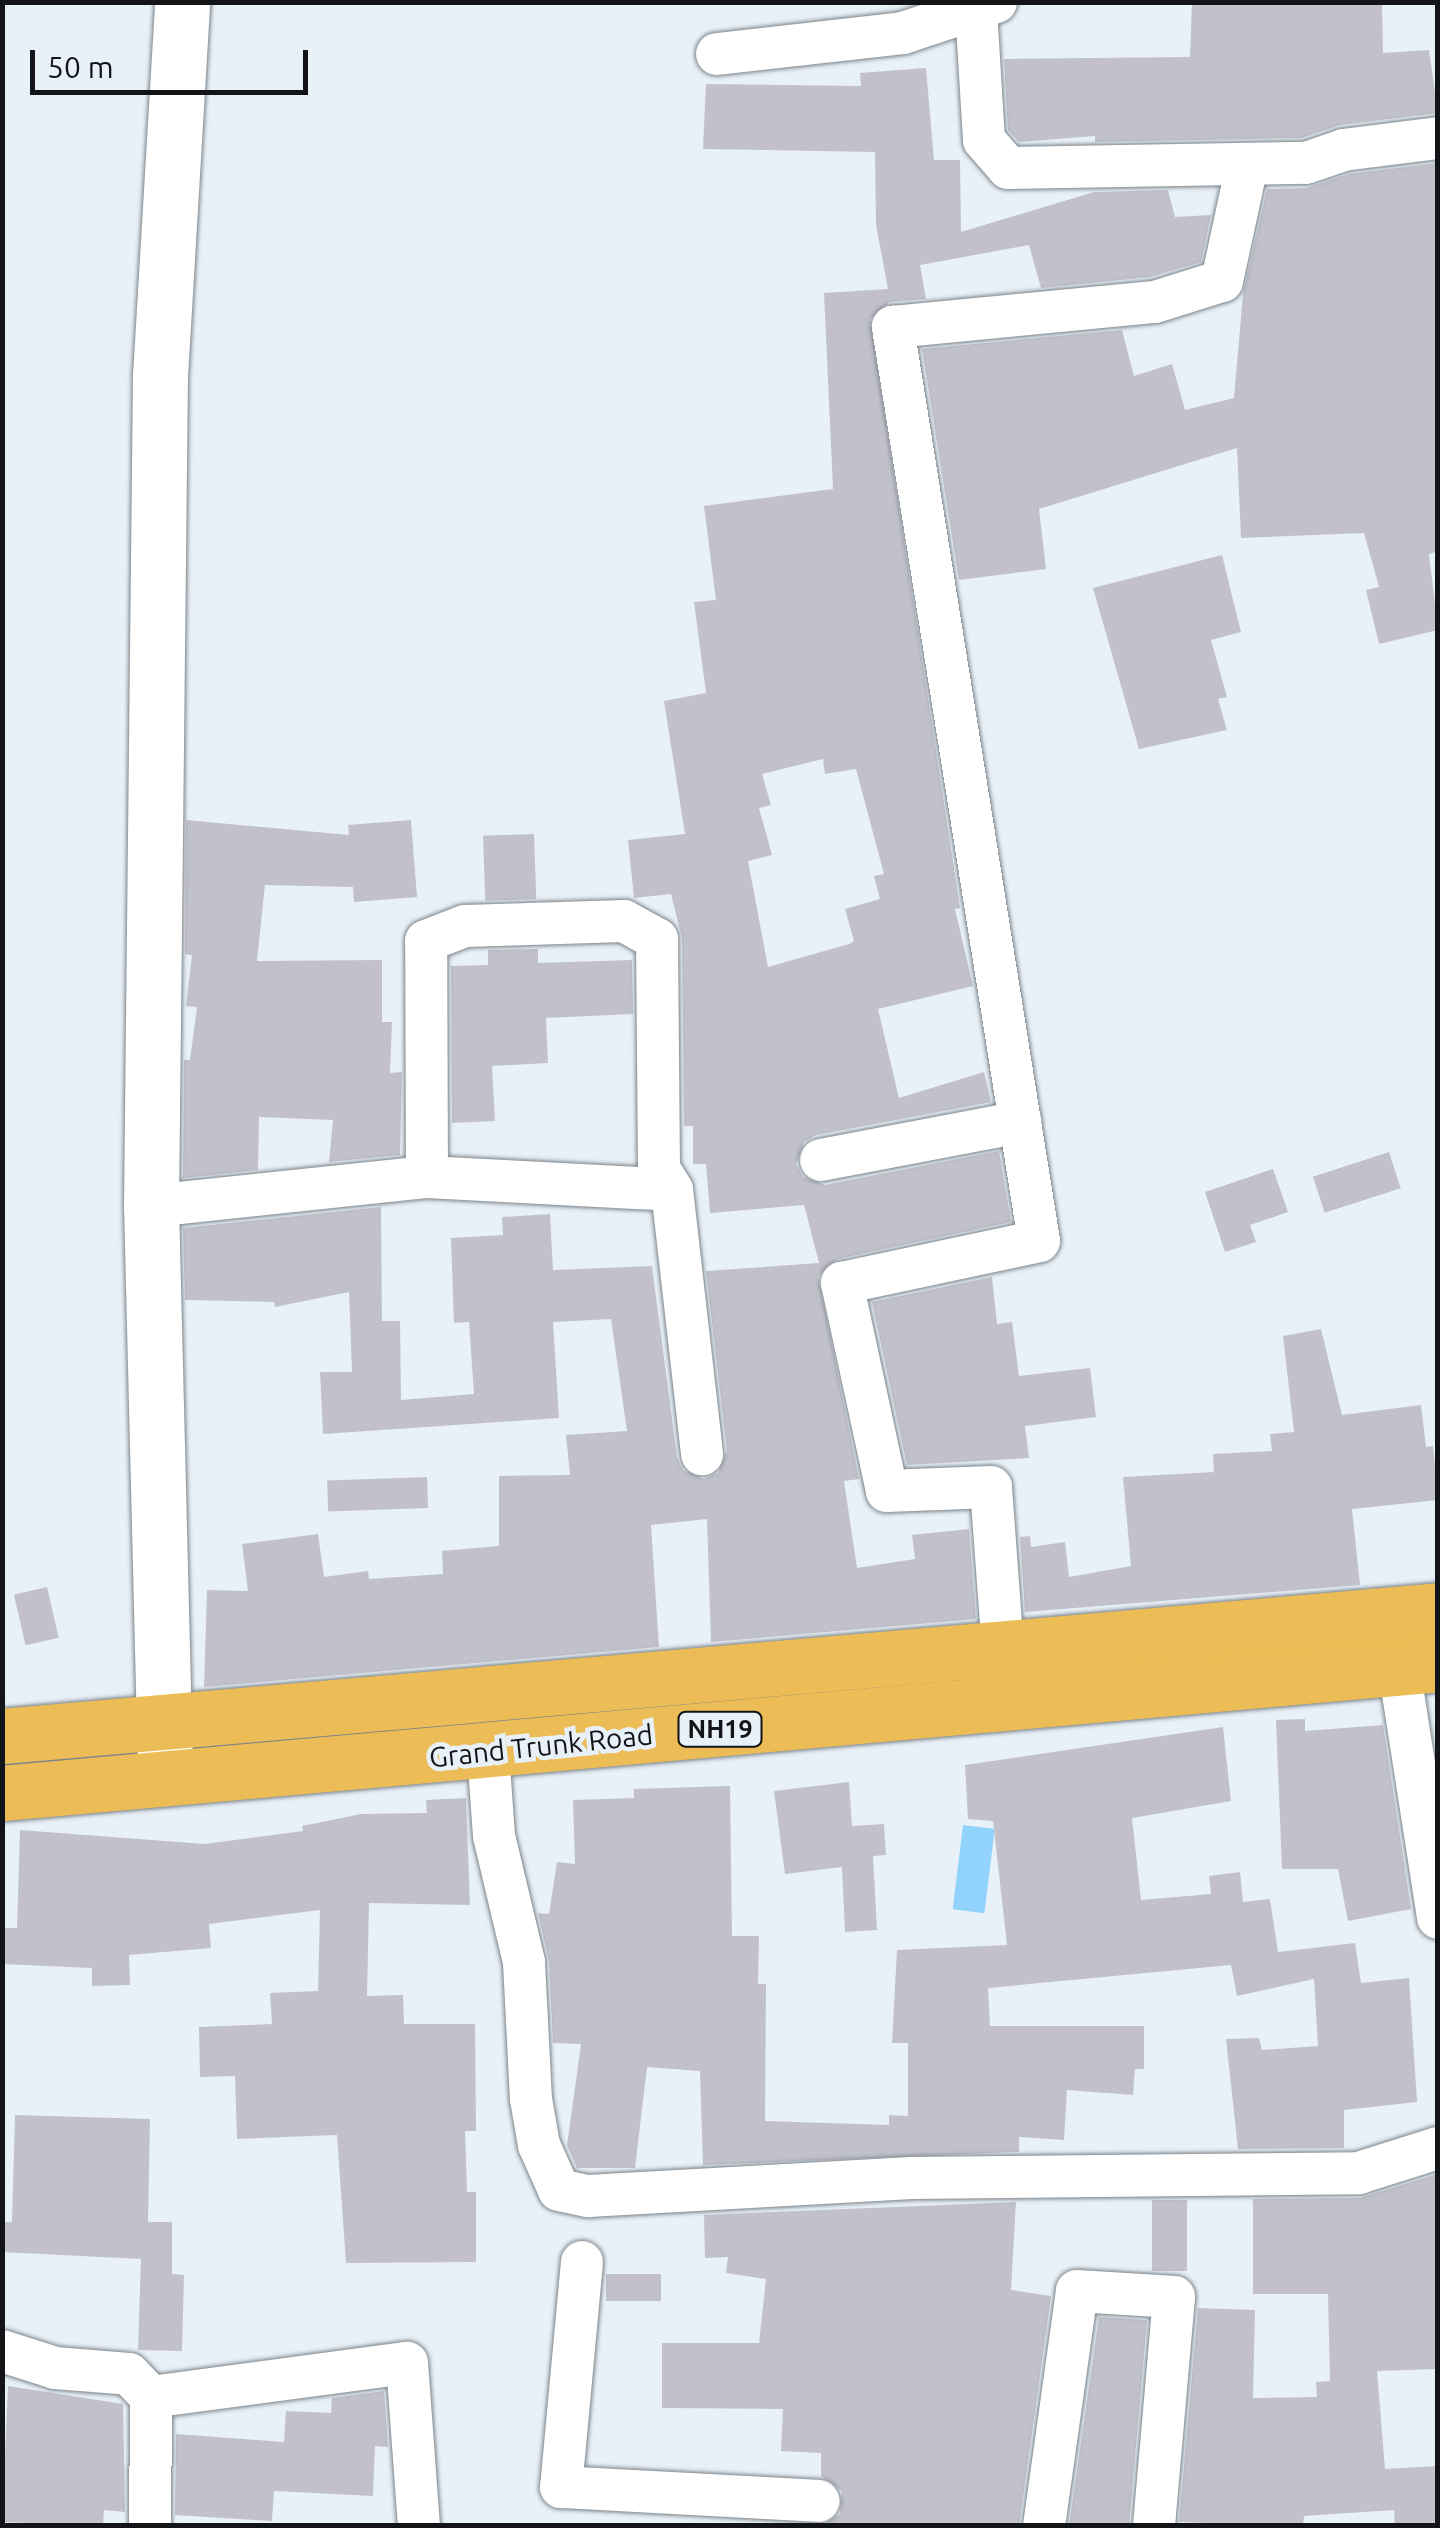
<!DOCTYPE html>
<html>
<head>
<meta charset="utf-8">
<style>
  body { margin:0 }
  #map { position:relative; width:1440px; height:2528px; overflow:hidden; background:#e9f1f8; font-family:Ubuntu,sans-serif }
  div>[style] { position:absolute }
  .water>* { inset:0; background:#91d3fc; transform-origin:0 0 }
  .building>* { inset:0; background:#c2c1cb; transform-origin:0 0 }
  .roads { filter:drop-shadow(0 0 2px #7c848a) drop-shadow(0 0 2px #7c848a) }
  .street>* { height:42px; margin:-21px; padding:0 21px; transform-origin:21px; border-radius:21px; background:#fff }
  .secondary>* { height:55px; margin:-27.5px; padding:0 27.5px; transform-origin:27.5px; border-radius:27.5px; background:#fff }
  .highway>* { height:55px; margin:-27.5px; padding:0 27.5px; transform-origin:27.5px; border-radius:27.5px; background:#ecbd56 }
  span { translate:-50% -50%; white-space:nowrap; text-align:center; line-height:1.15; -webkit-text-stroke:9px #e9f1f8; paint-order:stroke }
  .shield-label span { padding:2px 8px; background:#e9f1f8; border:2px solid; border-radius:8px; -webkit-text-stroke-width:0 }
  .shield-label { font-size:25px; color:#121417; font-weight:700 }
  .street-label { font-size:28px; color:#121417 }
  .frame { position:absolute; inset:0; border:5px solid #121417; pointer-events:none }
  .scale { position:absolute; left:30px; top:50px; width:278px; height:45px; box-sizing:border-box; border:5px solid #121417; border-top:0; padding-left:12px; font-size:30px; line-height:35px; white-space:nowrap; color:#121417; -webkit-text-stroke:8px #e9f1f8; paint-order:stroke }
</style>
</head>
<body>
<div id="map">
  <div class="water">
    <div style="left:963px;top:1825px;width:32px;height:85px;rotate:7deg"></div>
  </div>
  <div class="building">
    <div style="clip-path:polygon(1192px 2px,1382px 2px,1383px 53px,1429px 50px,1438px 113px,1340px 125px,1302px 138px,1095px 142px,1095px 136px,1019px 142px,1008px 130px,1004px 59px,1190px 57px)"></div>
    <div style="clip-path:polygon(evenodd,926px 68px,934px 160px,960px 160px,961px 232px,1094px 192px,1168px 190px,1175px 217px,1211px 215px,1201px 262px,1150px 277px,1041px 288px,1029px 245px,920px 265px,926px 299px,890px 302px,870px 319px,960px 908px,955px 909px,973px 986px,878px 1009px,899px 1098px,984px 1072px,991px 1102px,816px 1135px,804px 1142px,796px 1164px,803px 1177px,825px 1185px,999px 1151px,1011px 1222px,837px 1259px,818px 1276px,859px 1479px,844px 1481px,857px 1568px,915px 1559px,912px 1535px,969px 1529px,976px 1619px,711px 1642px,707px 1519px,651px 1525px,659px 1647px,204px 1687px,207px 1590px,248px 1591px,242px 1544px,318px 1534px,324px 1577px,368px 1571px,369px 1579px,443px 1574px,442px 1551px,499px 1546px,499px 1476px,570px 1475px,566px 1435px,627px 1431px,611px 1319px,553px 1322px,559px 1418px,323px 1434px,320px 1372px,352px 1372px,349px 1292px,275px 1307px,274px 1302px,185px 1300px,183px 1228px,381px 1207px,382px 1321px,400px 1321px,401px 1400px,474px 1394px,469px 1322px,454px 1323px,451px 1238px,503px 1235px,502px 1217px,550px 1214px,553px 1270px,652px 1266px,677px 1457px,683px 1470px,704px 1479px,718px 1473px,727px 1451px,706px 1271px,819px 1263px,804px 1205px,710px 1213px,706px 1164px,693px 1164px,693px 1126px,684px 1126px,682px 938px,671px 894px,634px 898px,628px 840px,685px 834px,664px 701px,706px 693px,694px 602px,716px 600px,704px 506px,833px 489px,824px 293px,888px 289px,876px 225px,875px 152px,703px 149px,706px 84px,861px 86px,860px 73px,926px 68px,823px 759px,825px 774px,856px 769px,884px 874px,874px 876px,880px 899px,845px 909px,854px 941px,849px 944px,768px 967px,748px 861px,772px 855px,759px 808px,771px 805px,762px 774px,823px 759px)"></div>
    <div style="clip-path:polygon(1438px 163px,1438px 551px,1429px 554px,1438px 630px,1379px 644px,1366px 590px,1379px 587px,1364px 533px,1241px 538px,1237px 448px,1039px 509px,1046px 569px,959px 580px,922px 349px,1122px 330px,1134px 376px,1172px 364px,1185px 410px,1234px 398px,1243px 294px,1267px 189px,1307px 188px,1349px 174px)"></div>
    <div style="clip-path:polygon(1222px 555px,1241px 632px,1211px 640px,1227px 697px,1218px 699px,1227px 730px,1139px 749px,1093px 588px)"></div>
    <div style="clip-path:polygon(186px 820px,349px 835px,348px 825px,411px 820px,417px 897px,354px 902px,353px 887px,265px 885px,257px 961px,382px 960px,382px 1022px,392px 1022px,390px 1073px,402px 1072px,400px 1155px,329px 1162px,333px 1120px,259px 1117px,258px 1170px,183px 1178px,184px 1060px,190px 1060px,197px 1007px,186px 1006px,192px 955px,185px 954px)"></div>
    <div style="left:534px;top:834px;width:65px;height:51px;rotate:88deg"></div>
    <div style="clip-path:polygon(538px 949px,538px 963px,632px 960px,633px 1014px,546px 1018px,548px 1063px,492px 1066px,495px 1121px,452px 1123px,451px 966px,488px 965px,488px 950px)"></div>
    <div style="left:1389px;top:1152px;width:38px;height:80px;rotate:72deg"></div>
    <div style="clip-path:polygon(1273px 1169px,1288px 1212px,1250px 1225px,1256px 1242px,1225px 1252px,1205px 1192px)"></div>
    <div style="clip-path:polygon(992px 1277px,997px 1324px,1012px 1322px,1019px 1376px,1090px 1368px,1096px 1417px,1025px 1426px,1029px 1458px,907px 1465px,872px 1302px)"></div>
    <div style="clip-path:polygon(1321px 1329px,1342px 1415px,1421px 1405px,1426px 1447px,1433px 1446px,1438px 1500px,1352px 1509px,1360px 1585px,1025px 1612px,1020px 1537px,1030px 1536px,1031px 1547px,1065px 1542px,1069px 1577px,1131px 1566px,1123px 1477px,1214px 1472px,1213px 1454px,1272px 1451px,1270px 1434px,1294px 1432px,1283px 1336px)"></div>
    <div style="left:427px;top:1477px;width:31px;height:100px;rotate:88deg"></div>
    <div style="left:47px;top:1587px;width:52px;height:34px;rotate:77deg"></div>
    <div style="clip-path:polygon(1305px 1719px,1305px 1731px,1383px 1725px,1411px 1909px,1348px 1921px,1338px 1869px,1282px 1869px,1276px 1720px)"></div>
    <div style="clip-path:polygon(1223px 1727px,1231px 1801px,1132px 1818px,1141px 1900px,1211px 1894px,1209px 1876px,1240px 1872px,1243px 1902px,1270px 1899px,1278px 1952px,1355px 1943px,1361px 1983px,1409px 1978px,1417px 2102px,1344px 2110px,1344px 2148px,1238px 2149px,1226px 2039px,1259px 2038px,1262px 2050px,1318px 2046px,1314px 1979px,1237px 1996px,1231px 1965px,988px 1988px,990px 2026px,1144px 2026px,1144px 2069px,1135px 2069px,1133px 2095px,1067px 2090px,1064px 2140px,1019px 2137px,1019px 2152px,703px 2165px,700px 2071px,647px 2067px,635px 2168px,577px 2168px,567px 2145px,581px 2044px,553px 2043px,549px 1961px,538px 1913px,549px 1914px,557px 1862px,575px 1864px,573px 1800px,634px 1798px,634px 1789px,730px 1786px,732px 1936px,759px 1936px,758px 1984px,766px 1984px,765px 2121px,889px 2125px,889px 2115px,908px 2116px,908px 2043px,892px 2043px,897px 1950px,1007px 1945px,993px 1821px,968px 1819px,965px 1765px)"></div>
    <div style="clip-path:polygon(849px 1782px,852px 1826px,884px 1824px,886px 1855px,873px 1856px,877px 1930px,845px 1932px,842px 1867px,785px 1874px,774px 1791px)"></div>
    <div style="clip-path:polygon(466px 1798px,470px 1905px,369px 1903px,367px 1996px,403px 1995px,404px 2024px,475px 2024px,476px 2131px,465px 2131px,467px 2192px,476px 2192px,476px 2262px,346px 2263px,337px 2135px,237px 2139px,235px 2076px,200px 2077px,199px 2027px,272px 2024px,270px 1993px,318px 1991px,320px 1910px,209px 1924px,211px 1948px,129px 1955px,130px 1985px,92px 1986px,92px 1968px,2px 1964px,2px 1928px,17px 1928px,20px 1830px,204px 1844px,303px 1831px,302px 1826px,361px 1814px,427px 1813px,426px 1800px)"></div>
    <div style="clip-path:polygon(15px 2115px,150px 2119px,148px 2222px,172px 2222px,172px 2274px,184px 2275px,182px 2351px,138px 2350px,141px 2259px,2px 2252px,2px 2222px,12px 2222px)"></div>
    <div style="clip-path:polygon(1438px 2174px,1438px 2369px,1377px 2371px,1385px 2469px,1438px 2466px,1438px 2523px,1395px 2526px,1394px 2510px,1304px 2516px,1303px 2526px,1179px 2522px,1198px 2308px,1255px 2310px,1253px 2398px,1317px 2397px,1316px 2382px,1330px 2381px,1328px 2294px,1253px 2294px,1253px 2199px,1360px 2198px)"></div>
    <div style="left:1152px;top:2200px;width:35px;height:71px"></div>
    <div style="clip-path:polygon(1016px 2202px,1011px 2290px,1051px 2296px,1019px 2526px,821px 2526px,840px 2514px,842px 2491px,821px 2476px,821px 2453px,781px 2451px,783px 2409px,662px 2408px,662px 2343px,759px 2343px,766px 2279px,726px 2273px,728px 2257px,705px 2258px,704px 2215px)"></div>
    <div style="left:606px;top:2274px;width:55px;height:27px"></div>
    <div style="clip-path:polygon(1099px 2317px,1147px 2320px,1129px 2526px,1069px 2526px)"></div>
    <div style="clip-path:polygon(8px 2386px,123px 2404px,125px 2512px,104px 2510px,103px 2526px,2px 2522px)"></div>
    <div style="clip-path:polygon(384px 2391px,388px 2447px,375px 2446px,373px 2496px,274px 2491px,272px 2521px,175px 2515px,176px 2434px,284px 2442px,286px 2411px,331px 2413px,332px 2398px)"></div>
  </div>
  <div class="roads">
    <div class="street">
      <div style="left:976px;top:9px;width:131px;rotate:86.5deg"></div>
      <div style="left:984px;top:140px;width:37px;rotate:49deg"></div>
      <div style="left:1008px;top:168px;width:298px;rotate:-1deg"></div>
      <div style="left:1306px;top:163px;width:39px;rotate:-19deg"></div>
      <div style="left:1343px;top:150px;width:96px;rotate:-7.2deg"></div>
      <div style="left:717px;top:54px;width:187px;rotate:-6.4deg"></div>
      <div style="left:903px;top:33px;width:98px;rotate:-18.4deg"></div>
      <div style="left:821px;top:1160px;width:203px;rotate:-10.8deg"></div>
      <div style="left:427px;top:1177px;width:245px;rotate:3deg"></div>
      <div style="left:151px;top:1206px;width:278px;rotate:-6deg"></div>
      <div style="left:427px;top:1177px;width:236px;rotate:-90.2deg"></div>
      <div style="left:426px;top:941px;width:42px;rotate:-21deg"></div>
      <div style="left:465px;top:926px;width:159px;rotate:-1.8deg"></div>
      <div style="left:624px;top:921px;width:38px;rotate:29deg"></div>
      <div style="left:657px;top:939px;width:230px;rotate:89.5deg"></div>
      <div style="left:659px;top:1169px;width:25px;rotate:58deg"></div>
      <div style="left:672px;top:1190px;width:266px;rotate:83.5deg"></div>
      <div style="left:1003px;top:1651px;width:164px;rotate:-94.2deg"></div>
      <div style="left:991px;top:1487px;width:104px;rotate:177.8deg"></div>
      <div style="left:887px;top:1491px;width:213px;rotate:-102.2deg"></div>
      <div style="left:842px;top:1283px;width:201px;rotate:-12deg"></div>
      <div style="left:1039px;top:1241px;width:926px;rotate:-99.08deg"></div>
      <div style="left:893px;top:327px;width:263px;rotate:-5.5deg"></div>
      <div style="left:1155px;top:302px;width:70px;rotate:-17.4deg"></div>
      <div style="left:1222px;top:281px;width:119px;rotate:-77.8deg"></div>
      <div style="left:1399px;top:1668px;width:253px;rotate:81.1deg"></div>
      <div style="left:488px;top:1752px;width:84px;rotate:85.9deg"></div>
      <div style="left:494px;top:1836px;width:130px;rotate:76.6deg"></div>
      <div style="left:524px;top:1962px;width:137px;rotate:87.1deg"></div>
      <div style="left:531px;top:2099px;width:47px;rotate:80.1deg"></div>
      <div style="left:539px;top:2145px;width:49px;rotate:66deg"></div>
      <div style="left:559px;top:2190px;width:30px;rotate:12deg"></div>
      <div style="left:588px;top:2196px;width:324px;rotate:-3.2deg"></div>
      <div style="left:911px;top:2178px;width:448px;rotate:-0.6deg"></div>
      <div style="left:1359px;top:2173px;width:83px;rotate:-17.6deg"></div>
      <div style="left:582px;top:2262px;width:226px;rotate:95.3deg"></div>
      <div style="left:561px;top:2487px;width:258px;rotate:3.1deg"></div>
      <div style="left:2px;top:2351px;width:56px;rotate:17.8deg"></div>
      <div style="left:55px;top:2368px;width:74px;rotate:4.6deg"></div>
      <div style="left:129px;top:2374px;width:32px;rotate:46deg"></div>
      <div style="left:151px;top:2397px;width:129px;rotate:90.4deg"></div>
      <div style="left:151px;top:2397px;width:258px;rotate:-7.6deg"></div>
      <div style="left:407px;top:2363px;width:163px;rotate:85.8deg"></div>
      <div style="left:1044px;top:2526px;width:237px;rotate:-82deg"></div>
      <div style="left:1077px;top:2291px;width:97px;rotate:3.5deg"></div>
      <div style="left:1174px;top:2297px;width:230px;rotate:95deg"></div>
    </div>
    <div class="secondary">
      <div style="left:165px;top:1769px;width:563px;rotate:-91.42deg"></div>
      <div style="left:151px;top:1206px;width:830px;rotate:-89.38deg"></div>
      <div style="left:160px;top:376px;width:375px;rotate:-86.6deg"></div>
    </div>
    <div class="highway">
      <div style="left:2px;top:1736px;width:1442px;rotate:-5.01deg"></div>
      <div style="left:2px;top:1793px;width:1442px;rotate:-5.13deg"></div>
    </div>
  </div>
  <div class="shield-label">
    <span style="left:720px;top:1729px">NH19</span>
  </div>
  <div class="street-label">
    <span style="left:541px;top:1746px;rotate:-6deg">Grand Trunk Road</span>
  </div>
  <div class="frame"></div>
  <div class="scale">50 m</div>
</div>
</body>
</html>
